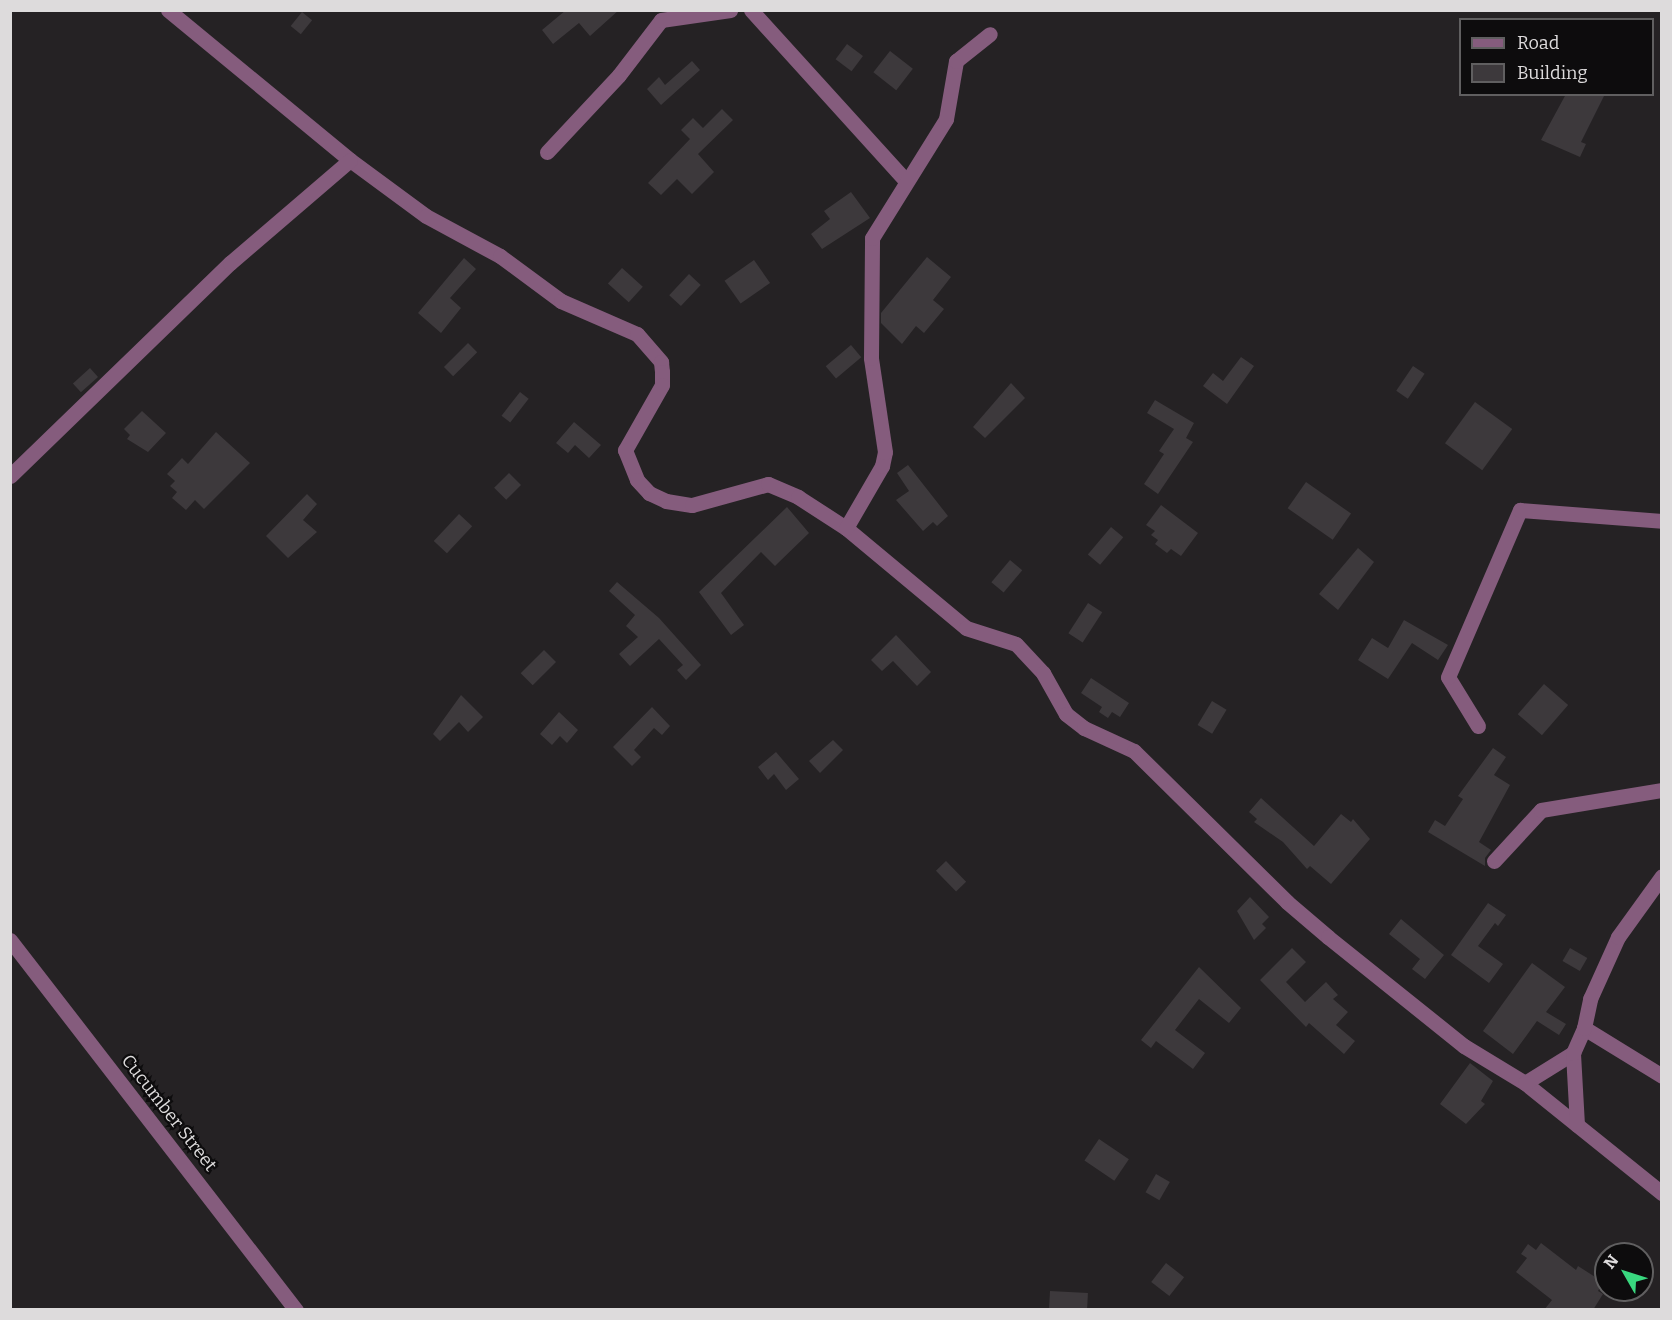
<!DOCTYPE html>
<html>
<head>
<meta charset="utf-8">
<style>
  body { margin:0 }
  #map { position:relative; width:1672px; height:1320px; overflow:hidden; background:#252224; font-family:Bitter,serif }
  div>[style] { position:absolute }
  .building>* { inset:0; background:#3d393c; transform-origin:0 0 }
  .minor>* { height:15px; margin:-7.5px; padding:0 7.5px; transform-origin:7.5px; border-radius:7.5px; background:#855c7d }
  span { translate:-50% -50%; white-space:nowrap; text-align:center; line-height:1.15; -webkit-text-stroke:4.5px #0d0c0d; paint-order:stroke }
  .street-label { font-size:18px; color:#dddbdc }
  .frame { position:absolute; inset:0; border:12px solid #dddbdc; pointer-events:none }
  .legend { position:absolute; left:1459px; top:18px; width:195px; height:78px; box-sizing:border-box; background:#0d0c0d; border:2px solid #605f60; margin:0; padding:8px 10px; list-style:none; font-size:18px; color:#dddbdc }
  .legend li { display:flex; align-items:center; gap:12px; height:30px }
  .legend b { width:30px; border:2px solid #605f60 }
  .north { position:absolute; left:1594px; top:1242px; width:60px; height:60px; box-sizing:border-box; background:#0d0c0d; border:2px solid #605f60; border-radius:50%; rotate:309deg; font-size:16px; font-weight:700; line-height:24px; text-align:center; color:#dddbdc }
  .north::after { content:''; display:block; margin:auto; width:21px; height:27px; background:#39d87f; clip-path:polygon(50% 0,100% 100%,50% 72%,0 100%) }
</style>
</head>
<body>
<div id="map">
  <div class="building">
    <div style="clip-path:polygon(566px 10px,619px 10px,590px 36px,579px 23px,553px 44px,542px 30px)"></div>
    <div style="left:302px;top:12px;width:13px;height:18px;rotate:39deg"></div>
    <div style="left:847px;top:44px;width:20px;height:19px;rotate:37deg"></div>
    <div style="left:890px;top:51px;width:29px;height:27px;rotate:38deg"></div>
    <div style="clip-path:polygon(692px 61px,700px 70px,661px 105px,647px 89px,659px 77px,665px 85px)"></div>
    <div style="clip-path:polygon(1566px 94px,1605px 94px,1581px 142px,1586px 144px,1580px 157px,1541px 140px)"></div>
    <div style="clip-path:polygon(722px 109px,733px 120px,698px 154px,714px 172px,692px 194px,677px 179px,661px 195px,648px 183px,690px 139px,681px 130px,693px 118px,703px 128px)"></div>
    <div style="clip-path:polygon(851px 192px,870px 218px,822px 249px,811px 234px,830px 219px,824px 211px)"></div>
    <div style="clip-path:polygon(927px 257px,951px 277px,933px 300px,944px 309px,924px 333px,916px 326px,902px 344px,881px 323px,881px 313px)"></div>
    <div style="clip-path:polygon(464px 258px,476px 269px,450px 298px,461px 308px,441px 333px,418px 313px)"></div>
    <div style="left:754px;top:260px;width:28px;height:36px;rotate:55deg"></div>
    <div style="left:622px;top:268px;width:28px;height:21px;rotate:42deg"></div>
    <div style="left:689px;top:274px;width:16px;height:29px;rotate:43deg"></div>
    <div style="left:468px;top:343px;width:13px;height:34px;rotate:45deg"></div>
    <div style="left:851px;top:345px;width:16px;height:33px;rotate:50deg"></div>
    <div style="clip-path:polygon(1241px 357px,1254px 366px,1227px 404px,1203px 386px,1213px 373px,1223px 381px)"></div>
    <div style="left:1413px;top:366px;width:14px;height:30px;rotate:34deg"></div>
    <div style="left:90px;top:368px;width:12px;height:23px;rotate:48deg"></div>
    <div style="clip-path:polygon(1011px 383px,1025px 398px,985px 438px,973px 427px)"></div>
    <div style="left:520px;top:392px;width:11px;height:30px;rotate:38deg"></div>
    <div style="clip-path:polygon(1155px 400px,1194px 423px,1186px 438px,1193px 442px,1158px 494px,1144px 484px,1164px 454px,1159px 451px,1174px 429px,1147px 413px)"></div>
    <div style="left:1475px;top:402px;width:46px;height:51px;rotate:36deg"></div>
    <div style="clip-path:polygon(142px 411px,166px 433px,148px 452px,127px 439px,130px 435px,124px 429px)"></div>
    <div style="clip-path:polygon(574px 422px,601px 445px,589px 458px,575px 445px,568px 453px,556px 443px)"></div>
    <div style="clip-path:polygon(216px 432px,250px 463px,204px 509px,195px 500px,186px 510px,172px 498px,177px 492px,170px 486px,175px 481px,167px 474px,182px 458px,188px 464px)"></div>
    <div style="clip-path:polygon(908px 465px,948px 516px,937px 526px,933px 522px,923px 531px,896px 500px,909px 491px,897px 473px)"></div>
    <div style="left:509px;top:473px;width:17px;height:21px;rotate:45deg"></div>
    <div style="left:1306px;top:482px;width:55px;height:32px;rotate:35deg"></div>
    <div style="clip-path:polygon(307px 494px,317px 504px,303px 520px,317px 532px,288px 558px,266px 536px)"></div>
    <div style="clip-path:polygon(1161px 505px,1198px 533px,1181px 556px,1171px 549px,1167px 553px,1155px 544px,1158px 540px,1151px 535px,1155px 531px,1146px 525px)"></div>
    <div style="clip-path:polygon(787px 507px,809px 533px,775px 566px,761px 552px,721px 593px,744px 625px,731px 635px,699px 592px)"></div>
    <div style="left:459px;top:514px;width:18px;height:37px;rotate:43deg"></div>
    <div style="left:1111px;top:527px;width:16px;height:36px;rotate:40deg"></div>
    <div style="clip-path:polygon(1358px 548px,1374px 562px,1338px 610px,1319px 594px)"></div>
    <div style="left:1010px;top:560px;width:16px;height:29px;rotate:40deg"></div>
    <div style="clip-path:polygon(617px 582px,659px 618px,701px 665px,686px 680px,677px 670px,683px 665px,659px 639px,630px 666px,619px 654px,638px 637px,626px 626px,635px 615px,609px 591px)"></div>
    <div style="left:1088px;top:603px;width:17px;height:36px;rotate:33deg"></div>
    <div style="clip-path:polygon(1404px 620px,1448px 645px,1438px 660px,1412px 643px,1388px 679px,1358px 660px,1372px 638px,1388px 648px)"></div>
    <div style="clip-path:polygon(896px 635px,931px 672px,917px 686px,893px 661px,882px 671px,871px 660px)"></div>
    <div style="left:544px;top:650px;width:17px;height:33px;rotate:45deg"></div>
    <div style="clip-path:polygon(1091px 678px,1129px 703px,1120px 717px,1112px 712px,1108px 718px,1099px 712px,1102px 707px,1081px 693px)"></div>
    <div style="left:1544px;top:684px;width:32px;height:40px;rotate:41deg"></div>
    <div style="clip-path:polygon(461px 695px,483px 717px,468px 732px,459px 722px,440px 741px,433px 734px)"></div>
    <div style="left:1212px;top:701px;width:17px;height:28px;rotate:31deg"></div>
    <div style="clip-path:polygon(652px 707px,670px 726px,662px 735px,654px 728px,634px 750px,641px 757px,632px 766px,613px 747px)"></div>
    <div style="clip-path:polygon(559px 712px,578px 730px,567px 743px,560px 736px,552px 745px,540px 734px)"></div>
    <div style="clip-path:polygon(833px 740px,843px 750px,820px 773px,809px 761px)"></div>
    <div style="clip-path:polygon(1493px 748px,1506px 757px,1494px 775px,1510px 785px,1479px 842px,1491px 850px,1485px 858px,1485px 866px,1428px 832px,1435px 820px,1445px 826px,1463px 799px,1458px 796px)"></div>
    <div style="clip-path:polygon(776px 752px,799px 779px,786px 790px,774px 774px,768px 780px,758px 767px)"></div>
    <div style="clip-path:polygon(1261px 798px,1314px 846px,1341px 814px,1351px 822px,1353px 819px,1370px 839px,1331px 884px,1310px 866px,1307px 869px,1283px 842px,1254px 822px,1257px 819px,1249px 812px)"></div>
    <div style="left:946px;top:861px;width:29px;height:14px;rotate:46deg"></div>
    <div style="clip-path:polygon(1250px 897px,1269px 917px,1262px 924px,1266px 928px,1254px 940px,1237px 911px)"></div>
    <div style="clip-path:polygon(1488px 903px,1506px 915px,1498px 926px,1495px 923px,1478px 946px,1503px 964px,1489px 983px,1451px 955px)"></div>
    <div style="clip-path:polygon(1401px 919px,1444px 955px,1425px 979px,1412px 969px,1420px 959px,1389px 934px)"></div>
    <div style="clip-path:polygon(1292px 948px,1306px 962px,1286px 982px,1305px 1002px,1326px 982px,1338px 995px,1333px 999px,1348px 1012px,1336px 1025px,1355px 1041px,1344px 1054px,1309px 1023px,1306px 1027px,1260px 980px)"></div>
    <div style="left:1570px;top:948px;width:20px;height:15px;rotate:30deg"></div>
    <div style="clip-path:polygon(1532px 963px,1565px 987px,1546px 1012px,1566px 1024px,1559px 1035px,1537px 1021px,1513px 1054px,1483px 1031px)"></div>
    <div style="clip-path:polygon(1199px 967px,1241px 1008px,1229px 1023px,1199px 999px,1175px 1030px,1205px 1053px,1193px 1069px,1156px 1041px,1151px 1048px,1141px 1040px)"></div>
    <div style="clip-path:polygon(1470px 1063px,1493px 1081px,1481px 1101px,1485px 1104px,1466px 1124px,1440px 1104px)"></div>
    <div style="left:1099px;top:1139px;width:36px;height:26px;rotate:34deg"></div>
    <div style="left:1156px;top:1174px;width:16px;height:21px;rotate:30deg"></div>
    <div style="clip-path:polygon(1541px 1243px,1576px 1270px,1578px 1266px,1603px 1282px,1598px 1291px,1603px 1294px,1593px 1310px,1544px 1310px,1552px 1300px,1516px 1272px,1527px 1258px,1521px 1254px,1528px 1244px,1536px 1250px)"></div>
    <div style="left:1166px;top:1263px;width:23px;height:24px;rotate:38deg"></div>
    <div style="left:1050px;top:1291px;width:38px;height:18px;rotate:3deg"></div>
  </div>
  <div class="minor">
    <div style="left:168px;top:10px;width:236px;rotate:39.5deg"></div>
    <div style="left:350px;top:160px;width:94px;rotate:36.4deg"></div>
    <div style="left:426px;top:216px;width:84px;rotate:28.4deg"></div>
    <div style="left:500px;top:256px;width:76px;rotate:36.4deg"></div>
    <div style="left:561px;top:301px;width:83px;rotate:23.5deg"></div>
    <div style="left:637px;top:334px;width:37px;rotate:49deg"></div>
    <div style="left:661px;top:362px;width:10px;rotate:84deg"></div>
    <div style="left:662px;top:372px;width:13px;rotate:90deg"></div>
    <div style="left:662px;top:385px;width:75px;rotate:119.6deg"></div>
    <div style="left:625px;top:450px;width:32px;rotate:68deg"></div>
    <div style="left:637px;top:480px;width:18px;rotate:47deg"></div>
    <div style="left:649px;top:493px;width:19px;rotate:25deg"></div>
    <div style="left:666px;top:501px;width:26px;rotate:9deg"></div>
    <div style="left:692px;top:505px;width:79px;rotate:-15.4deg"></div>
    <div style="left:768px;top:484px;width:33px;rotate:23deg"></div>
    <div style="left:798px;top:497px;width:57px;rotate:32.9deg"></div>
    <div style="left:846px;top:528px;width:156px;rotate:39.8deg"></div>
    <div style="left:966px;top:628px;width:52px;rotate:17.7deg"></div>
    <div style="left:1016px;top:644px;width:40px;rotate:47deg"></div>
    <div style="left:1043px;top:673px;width:47px;rotate:60.7deg"></div>
    <div style="left:1066px;top:714px;width:23px;rotate:38deg"></div>
    <div style="left:1084px;top:728px;width:55px;rotate:24.7deg"></div>
    <div style="left:1134px;top:751px;width:215px;rotate:44.6deg"></div>
    <div style="left:1287px;top:902px;width:54px;rotate:40.5deg"></div>
    <div style="left:1328px;top:937px;width:174px;rotate:38.7deg"></div>
    <div style="left:1464px;top:1046px;width:71px;rotate:31.2deg"></div>
    <div style="left:1525px;top:1083px;width:176px;rotate:38.8deg"></div>
    <div style="left:751px;top:10px;width:231px;rotate:47.8deg"></div>
    <div style="left:547px;top:152px;width:105px;rotate:-46.9deg"></div>
    <div style="left:619px;top:75px;width:69px;rotate:-52.6deg"></div>
    <div style="left:661px;top:20px;width:70px;rotate:-8.2deg"></div>
    <div style="left:10px;top:476px;width:306px;rotate:-44.1deg"></div>
    <div style="left:230px;top:263px;width:158px;rotate:-40.6deg"></div>
    <div style="left:846px;top:528px;width:72px;rotate:-59.9deg"></div>
    <div style="left:882px;top:466px;width:14px;rotate:-78deg"></div>
    <div style="left:885px;top:452px;width:95px;rotate:-98.5deg"></div>
    <div style="left:871px;top:358px;width:120px;rotate:-89.5deg"></div>
    <div style="left:872px;top:238px;width:140px;rotate:-58.1deg"></div>
    <div style="left:946px;top:119px;width:59px;rotate:-80.2deg"></div>
    <div style="left:956px;top:61px;width:43px;rotate:-38.5deg"></div>
    <div style="left:1478px;top:726px;width:57px;rotate:-121.5deg"></div>
    <div style="left:1448px;top:677px;width:182px;rotate:-66.7deg"></div>
    <div style="left:1520px;top:510px;width:142px;rotate:4.4deg"></div>
    <div style="left:1494px;top:861px;width:69px;rotate:-47.3deg"></div>
    <div style="left:1541px;top:810px;width:123px;rotate:-9.4deg"></div>
    <div style="left:10px;top:940px;width:468px;rotate:52.3deg"></div>
    <div style="left:1584px;top:1028px;width:92px;rotate:31.6deg"></div>
    <div style="left:1525px;top:1083px;width:57px;rotate:-32deg"></div>
    <div style="left:1577px;top:1125px;width:72px;rotate:-93.2deg"></div>
    <div style="left:1573px;top:1053px;width:27px;rotate:-66deg"></div>
    <div style="left:1584px;top:1028px;width:30px;rotate:-78deg"></div>
    <div style="left:1590px;top:999px;width:68px;rotate:-65.7deg"></div>
    <div style="left:1618px;top:937px;width:75px;rotate:-54.2deg"></div>
  </div>
  <div class="street-label">
    <span style="left:169px;top:1113px;rotate:52deg">Cucumber Street</span>
  </div>
  <div class="frame"></div>
  <ul class="legend">
  <li><b style="height:8px;background:#855c7d"></b>Road</li>
  <li><b style="height:16px;background:#3d393c"></b>Building</li>
  </ul>
  <div class="north">N</div>
</div>
</body>
</html>
